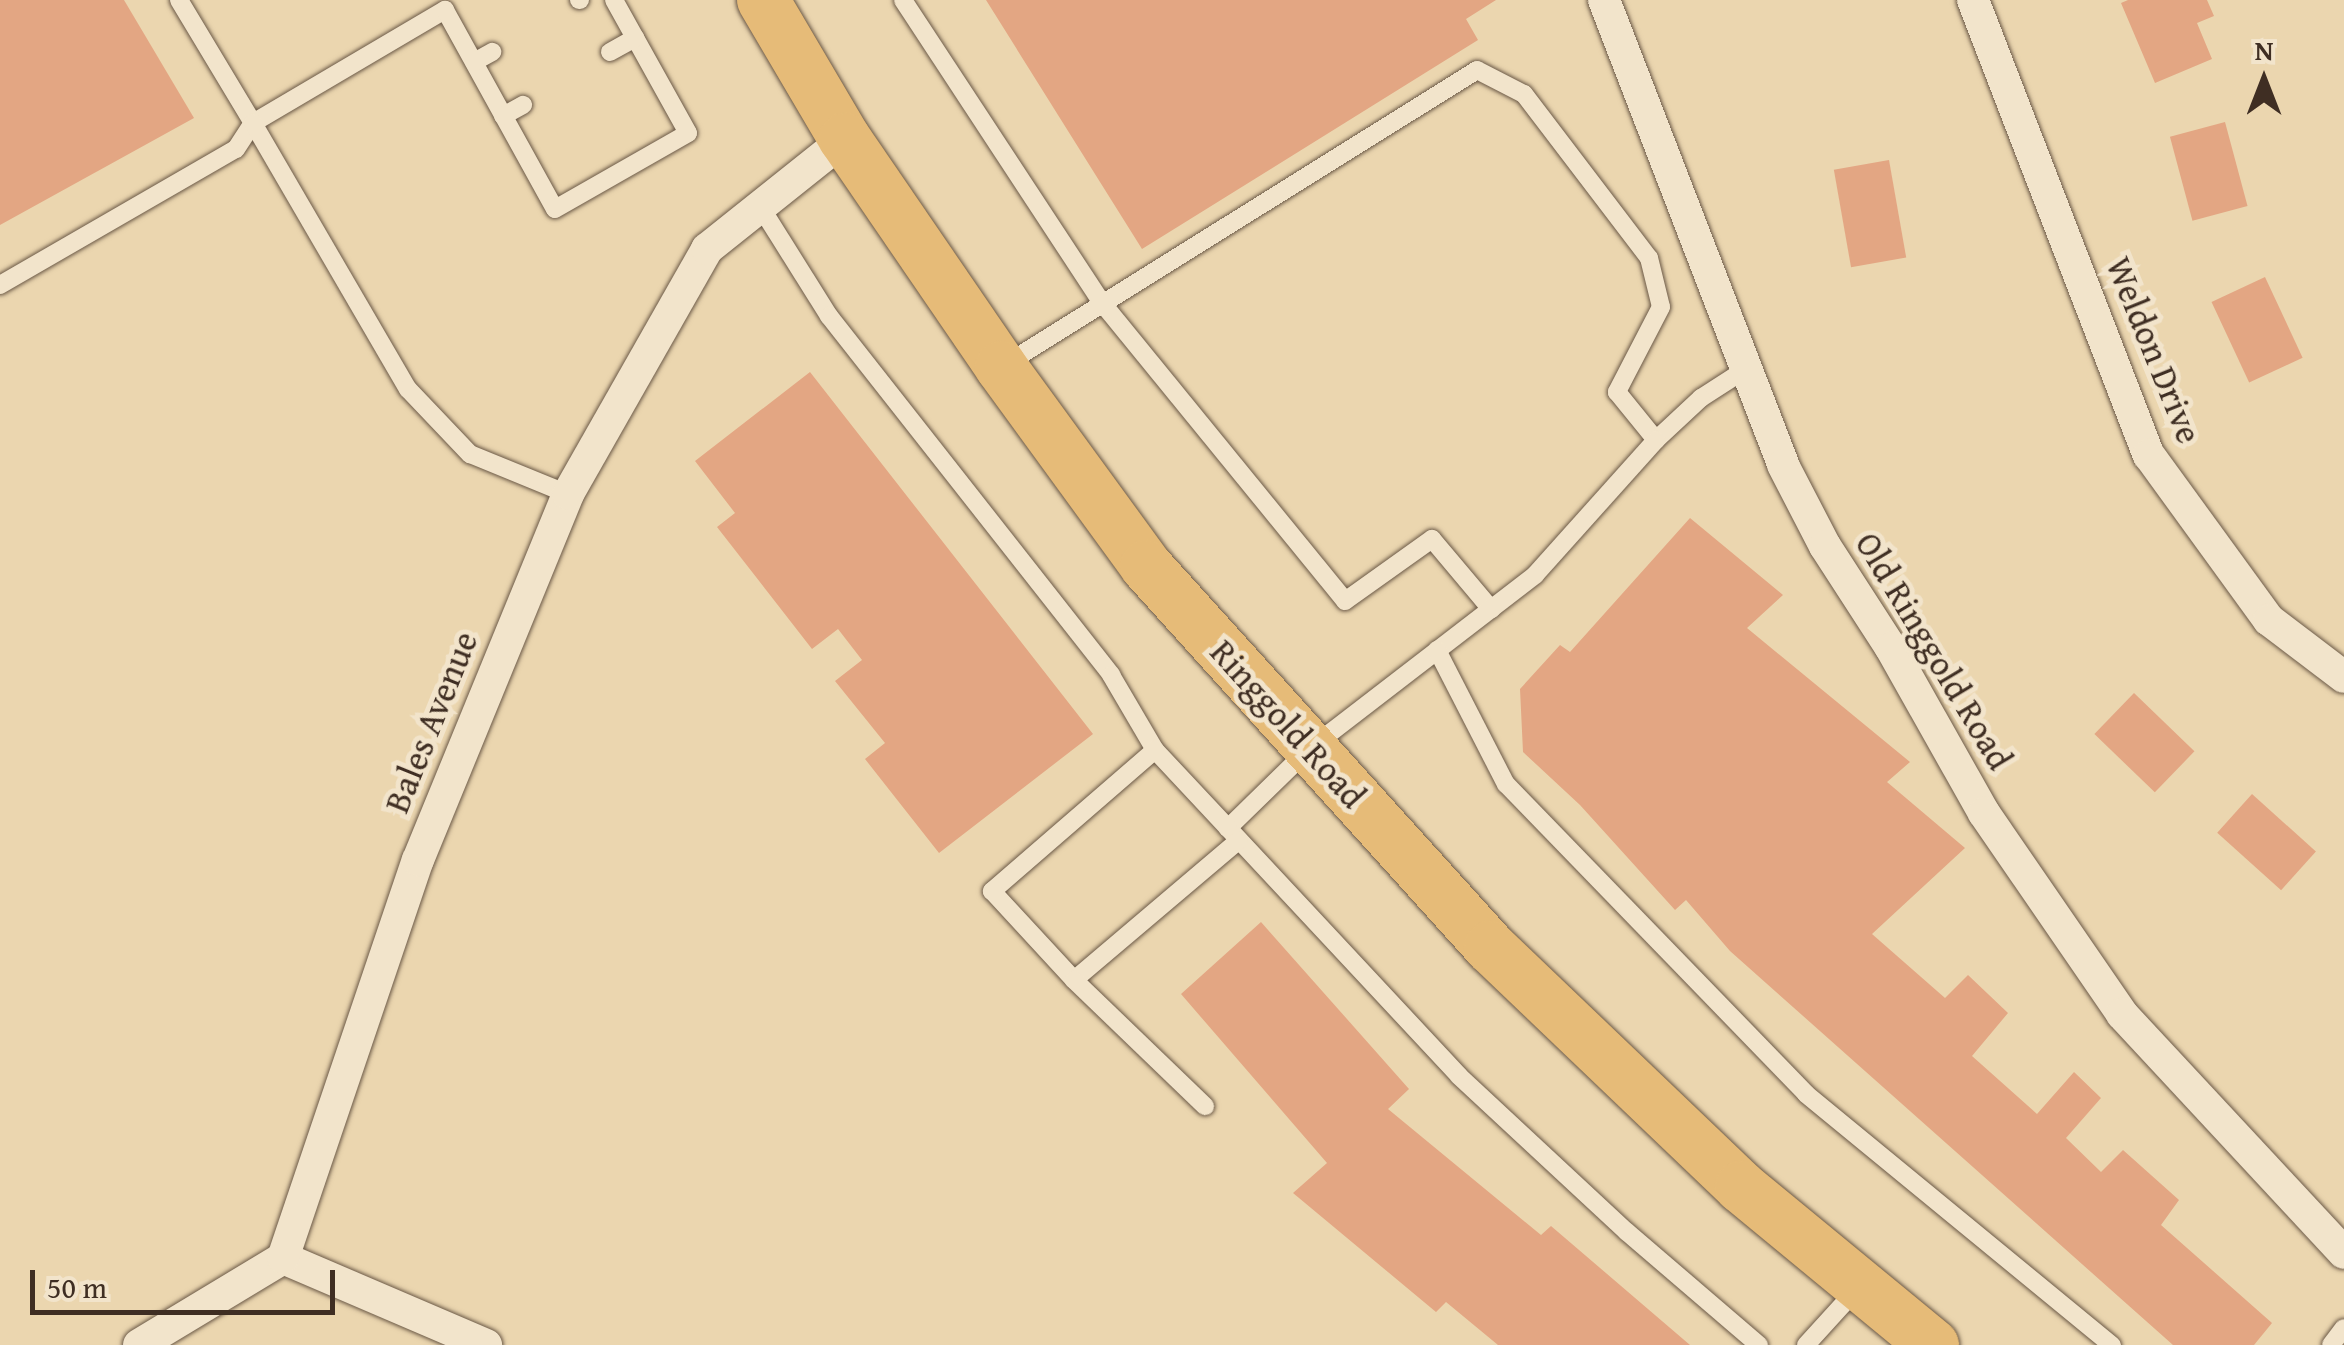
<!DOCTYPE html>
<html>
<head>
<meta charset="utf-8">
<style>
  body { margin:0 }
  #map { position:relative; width:2344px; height:1345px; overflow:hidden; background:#ebd6af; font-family:"Gentium Book Plus",serif }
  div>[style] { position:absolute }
  .building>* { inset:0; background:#e3a683; transform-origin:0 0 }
  .roads { filter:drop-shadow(0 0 2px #6a5846) drop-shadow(0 0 2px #6a5846) }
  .lane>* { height:18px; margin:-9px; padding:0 9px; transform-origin:9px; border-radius:9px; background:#f2e4cb }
  .street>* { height:32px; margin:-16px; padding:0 16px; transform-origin:16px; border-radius:16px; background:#f2e4cb }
  .primary>* { height:52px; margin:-26px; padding:0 26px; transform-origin:26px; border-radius:26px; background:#e6bb78 }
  span { translate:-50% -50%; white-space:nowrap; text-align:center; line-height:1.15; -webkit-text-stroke:10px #f2e4cb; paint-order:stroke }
  .street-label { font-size:35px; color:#3f2e23 }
  .north { position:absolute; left:2214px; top:30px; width:100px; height:100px; -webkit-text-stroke:8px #f2e4cb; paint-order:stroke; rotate:0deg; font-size:28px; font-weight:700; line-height:40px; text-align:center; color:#3f2e23 }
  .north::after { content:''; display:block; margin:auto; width:35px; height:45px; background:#3f2e23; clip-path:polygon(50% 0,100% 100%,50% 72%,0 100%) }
  .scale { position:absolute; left:30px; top:1270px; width:305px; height:45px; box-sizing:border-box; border:5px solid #3f2e23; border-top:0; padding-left:12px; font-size:30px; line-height:35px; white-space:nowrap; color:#3f2e23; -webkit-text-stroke:8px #f2e4cb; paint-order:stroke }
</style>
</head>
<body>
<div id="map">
  <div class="building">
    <div style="clip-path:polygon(0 0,124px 0,194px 118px,0 225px)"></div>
    <div style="clip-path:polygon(986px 0,1496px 0,1466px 19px,1478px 40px,1142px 249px)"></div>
    <div style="clip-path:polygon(2128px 0,2207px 0,2214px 16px,2197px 23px,2212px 59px,2155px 83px,2121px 3px)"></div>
    <div style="left:2225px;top:122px;width:87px;height:57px;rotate:75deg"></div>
    <div style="left:1889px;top:160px;width:99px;height:56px;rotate:80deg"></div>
    <div style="left:2265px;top:277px;width:89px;height:59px;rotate:65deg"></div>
    <div style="clip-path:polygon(810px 372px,1093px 734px,939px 853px,865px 759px,885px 743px,835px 681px,862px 660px,838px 629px,812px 649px,717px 527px,735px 513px,695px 461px)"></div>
    <div style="clip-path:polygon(1690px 518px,1783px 595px,1747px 628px,1910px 762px,1887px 782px,1965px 848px,1872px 934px,1945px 998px,1968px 975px,2008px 1013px,1972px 1056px,2037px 1114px,2074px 1072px,2101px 1098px,2066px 1138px,2101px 1172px,2123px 1150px,2179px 1200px,2161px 1225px,2272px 1323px,2254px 1345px,2173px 1345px,1730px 951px,1686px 900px,1675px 910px,1580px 805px,1523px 752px,1520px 689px,1560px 645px,1570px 652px)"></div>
    <div style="left:2134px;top:693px;width:84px;height:57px;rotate:44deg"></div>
    <div style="left:2252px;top:794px;width:86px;height:52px;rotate:42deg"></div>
    <div style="clip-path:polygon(1261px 922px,1409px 1089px,1388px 1109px,1541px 1235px,1551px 1226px,1690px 1345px,1498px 1345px,1446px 1302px,1436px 1312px,1293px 1193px,1327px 1163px,1181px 994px)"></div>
  </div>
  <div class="roads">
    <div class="lane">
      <div style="left:179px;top:0;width:144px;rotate:59deg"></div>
      <div style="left:253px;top:123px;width:223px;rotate:-30.5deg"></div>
      <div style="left:445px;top:10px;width:227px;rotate:61.1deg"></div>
      <div style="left:555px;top:209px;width:153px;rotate:-29.7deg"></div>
      <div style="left:688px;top:133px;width:152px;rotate:-119.1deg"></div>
      <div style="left:579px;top:0;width:1px"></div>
      <div style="left:903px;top:0;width:364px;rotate:56.7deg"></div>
      <div style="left:1103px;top:304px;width:383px;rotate:50.8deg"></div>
      <div style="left:1345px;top:601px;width:107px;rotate:-35.5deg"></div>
      <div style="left:1432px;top:539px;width:92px;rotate:49.9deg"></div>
      <div style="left:610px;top:52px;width:29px;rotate:-29deg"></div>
      <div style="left:474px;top:62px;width:21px;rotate:-29deg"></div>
      <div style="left:503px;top:116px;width:23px;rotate:-29deg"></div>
      <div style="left:760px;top:206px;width:130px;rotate:57.9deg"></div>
      <div style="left:829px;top:316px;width:457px;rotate:51.8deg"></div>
      <div style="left:1111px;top:675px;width:87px;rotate:59.6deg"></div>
      <div style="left:0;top:285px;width:272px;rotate:-30deg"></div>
      <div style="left:236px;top:149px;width:31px;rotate:-57deg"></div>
      <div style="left:253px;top:123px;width:308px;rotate:59.8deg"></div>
      <div style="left:408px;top:389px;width:90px;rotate:46.4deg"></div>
      <div style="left:470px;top:454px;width:106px;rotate:22.2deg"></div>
      <div style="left:1006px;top:364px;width:555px;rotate:-31.97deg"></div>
      <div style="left:1477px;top:70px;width:53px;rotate:27.1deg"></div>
      <div style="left:1524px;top:94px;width:206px;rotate:52.7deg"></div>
      <div style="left:1649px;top:258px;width:50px;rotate:76.2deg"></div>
      <div style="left:1661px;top:307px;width:96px;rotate:117.4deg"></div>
      <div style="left:1617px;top:392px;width:62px;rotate:50.9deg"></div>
      <div style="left:1746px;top:369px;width:54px;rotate:147.2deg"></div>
      <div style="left:1701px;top:398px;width:62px;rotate:137deg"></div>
      <div style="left:1656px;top:440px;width:181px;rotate:131.9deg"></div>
      <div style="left:1535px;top:575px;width:284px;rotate:142.4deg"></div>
      <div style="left:1310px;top:748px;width:115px;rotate:135.7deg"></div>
      <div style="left:1228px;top:828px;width:339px;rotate:47deg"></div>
      <div style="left:1459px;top:1076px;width:229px;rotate:42.9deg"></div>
      <div style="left:1627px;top:1232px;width:174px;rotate:40.6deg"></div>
      <div style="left:1437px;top:650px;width:151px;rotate:62.8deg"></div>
      <div style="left:1506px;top:784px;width:431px;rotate:45.9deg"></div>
      <div style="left:1806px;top:1094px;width:396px;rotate:39.4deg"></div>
      <div style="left:1228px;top:828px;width:107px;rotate:-133.1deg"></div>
      <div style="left:1155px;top:750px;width:216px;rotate:139.1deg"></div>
      <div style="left:992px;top:891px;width:121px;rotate:47.3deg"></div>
      <div style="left:1074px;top:980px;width:216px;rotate:-40.3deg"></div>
      <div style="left:1074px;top:980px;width:182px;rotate:43.9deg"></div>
      <div style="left:1806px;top:1345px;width:74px;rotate:-47.7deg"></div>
      <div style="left:2331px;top:1345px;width:21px;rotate:-53deg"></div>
    </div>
    <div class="street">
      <div style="left:1604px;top:0;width:498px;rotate:68.9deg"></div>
      <div style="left:1783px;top:465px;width:91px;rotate:62.6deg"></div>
      <div style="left:1825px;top:546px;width:121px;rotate:57.1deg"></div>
      <div style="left:1891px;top:648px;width:189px;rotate:60.6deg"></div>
      <div style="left:1984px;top:813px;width:244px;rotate:55.5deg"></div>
      <div style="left:2122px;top:1014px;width:326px;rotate:47.1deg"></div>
      <div style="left:1973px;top:0;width:488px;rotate:68.9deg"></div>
      <div style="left:2149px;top:455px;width:204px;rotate:54deg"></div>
      <div style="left:2269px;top:620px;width:94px;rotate:37.2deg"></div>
      <div style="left:283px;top:1258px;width:221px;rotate:23.2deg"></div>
      <div style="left:139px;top:1345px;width:168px;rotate:-31.1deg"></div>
      <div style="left:283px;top:1258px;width:420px;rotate:-71.3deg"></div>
      <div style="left:418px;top:860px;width:396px;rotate:-67.7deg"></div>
      <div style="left:568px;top:494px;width:282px;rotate:-60.4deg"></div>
      <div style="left:707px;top:249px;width:176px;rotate:-38.6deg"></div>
    </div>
    <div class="primary">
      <div style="left:763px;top:0;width:161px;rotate:59.5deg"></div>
      <div style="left:845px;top:139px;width:276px;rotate:55.6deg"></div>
      <div style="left:1001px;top:367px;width:246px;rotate:53.9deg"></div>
      <div style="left:1146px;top:566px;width:513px;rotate:47.92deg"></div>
      <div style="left:1490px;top:947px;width:347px;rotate:43.7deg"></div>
      <div style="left:1741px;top:1187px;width:249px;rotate:39.5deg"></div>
    </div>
  </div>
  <div class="street-label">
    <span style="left:2154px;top:350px;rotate:68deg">Weldon Drive</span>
    <span style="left:1934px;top:651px;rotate:59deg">Old Ringgold Road</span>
    <span style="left:431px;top:722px;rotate:-68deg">Bales Avenue</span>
    <span style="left:1288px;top:724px;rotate:48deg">Ringgold Road</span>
  </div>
  <div class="north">N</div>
  <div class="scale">50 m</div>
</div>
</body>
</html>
